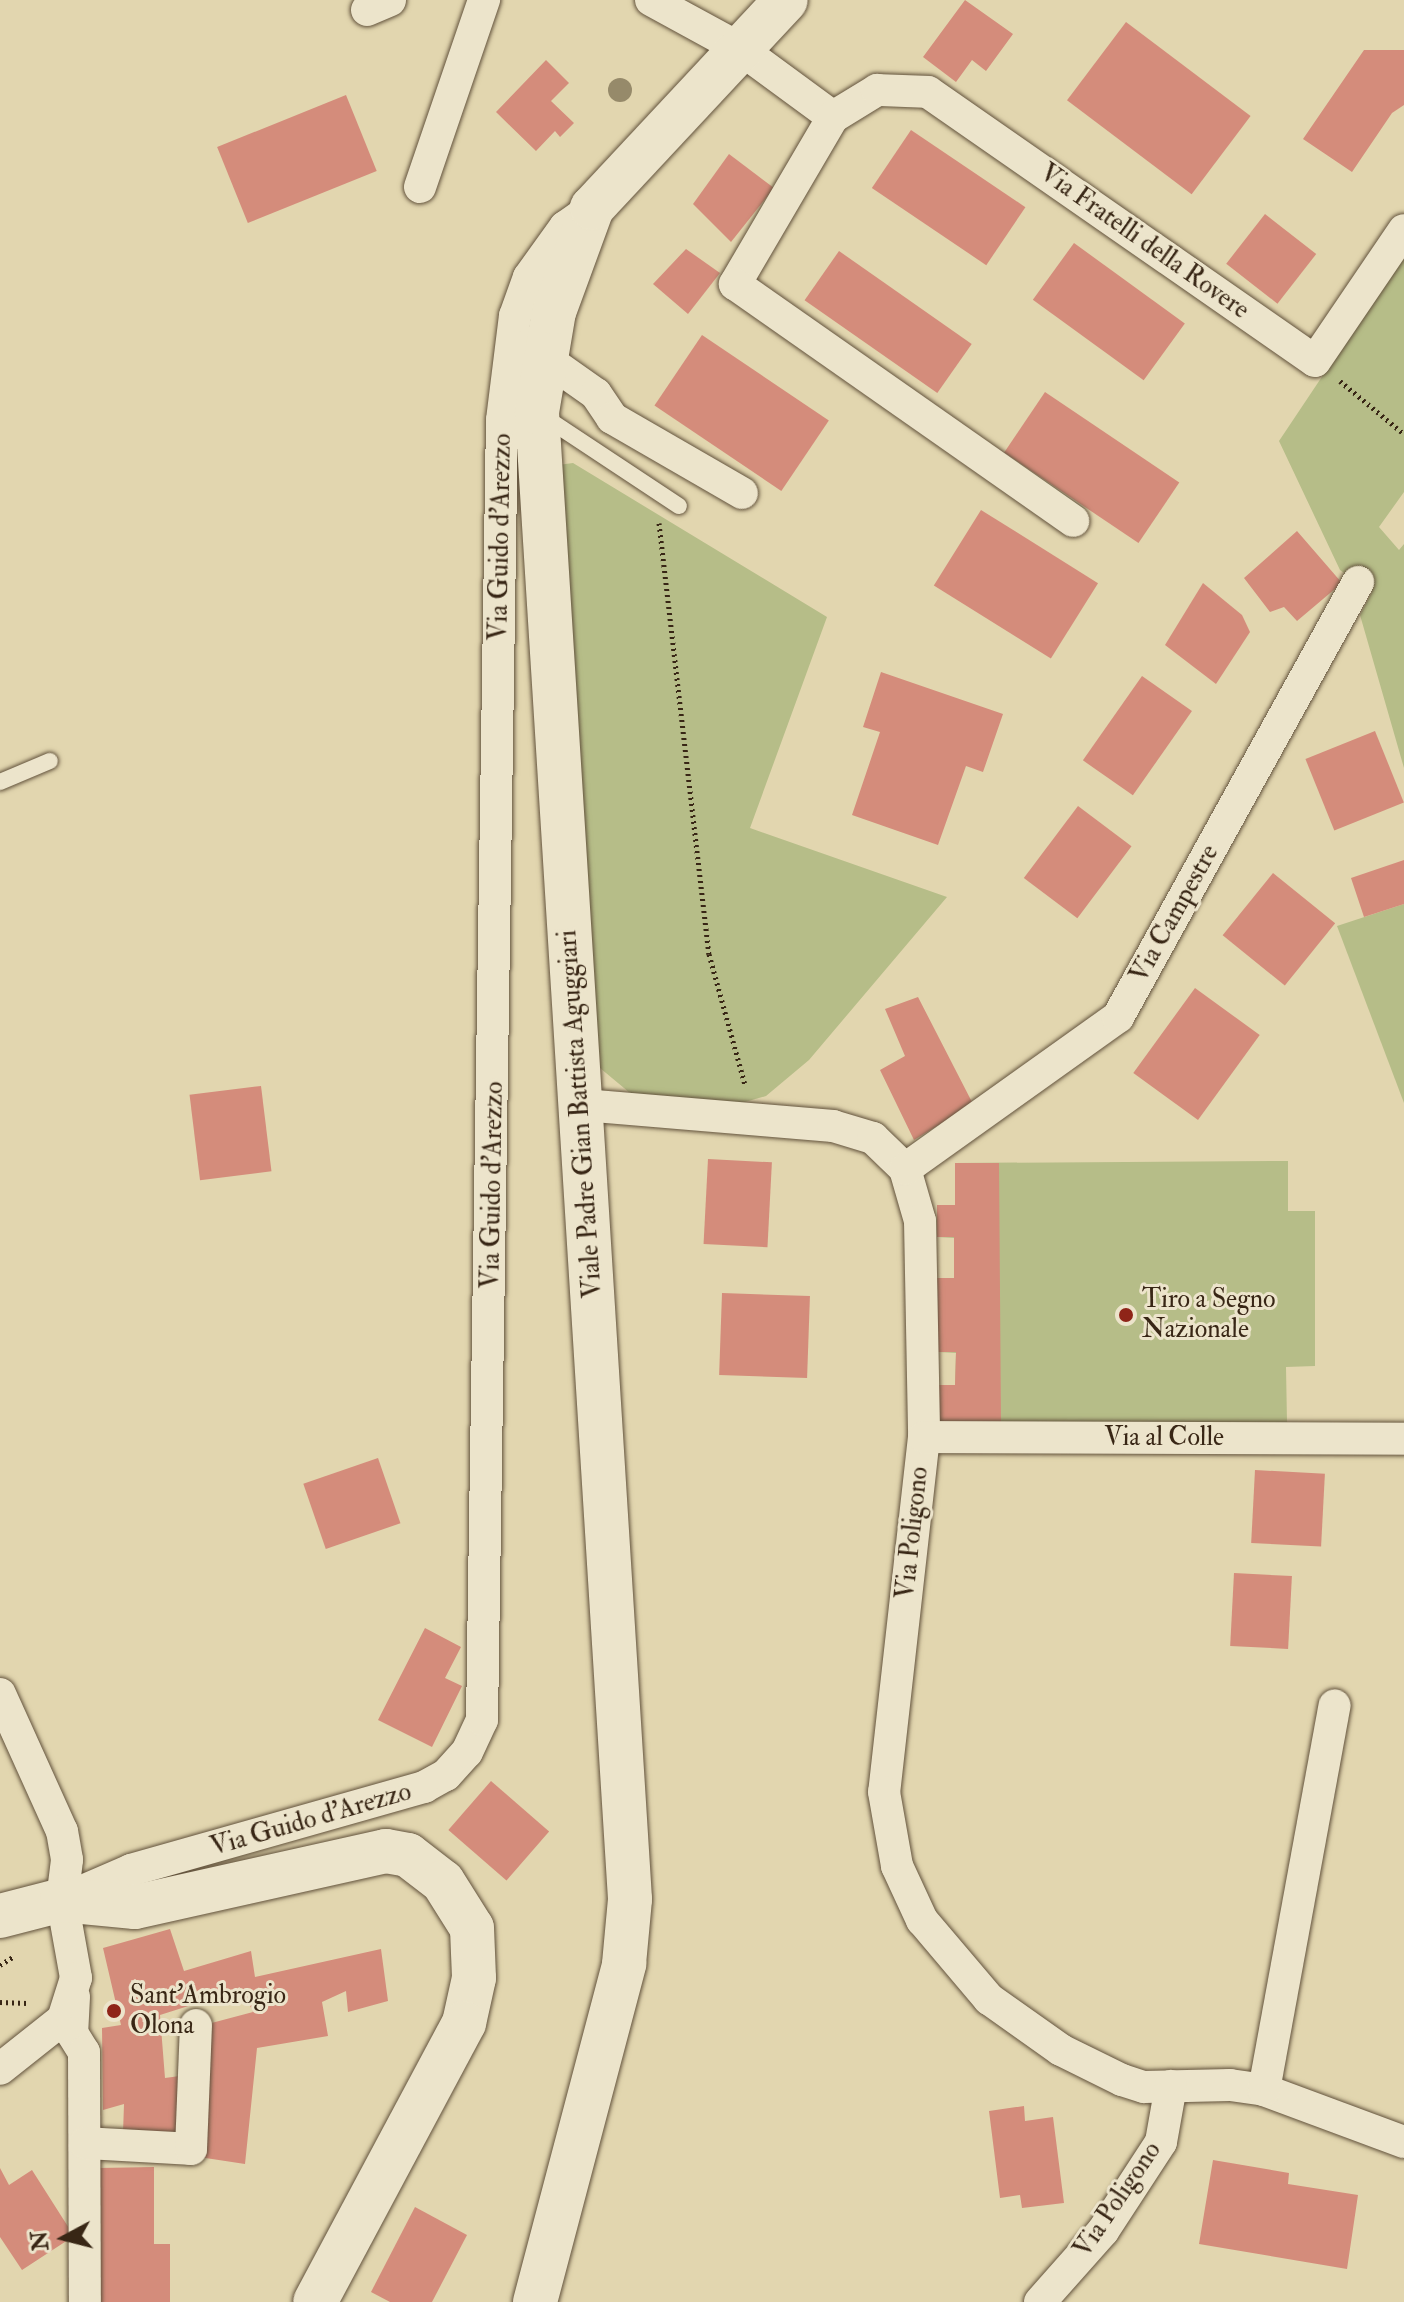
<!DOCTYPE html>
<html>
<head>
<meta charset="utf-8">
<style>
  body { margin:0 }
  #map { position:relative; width:1404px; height:2302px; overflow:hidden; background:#e2d6af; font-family:"IM FELL Double Pica",serif }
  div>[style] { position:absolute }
  .green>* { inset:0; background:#b6bd88 }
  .building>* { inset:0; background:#d48c7b; transform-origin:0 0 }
  .path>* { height:5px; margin-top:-2.5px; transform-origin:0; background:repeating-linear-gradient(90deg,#382615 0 2px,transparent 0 6px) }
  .roads { filter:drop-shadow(0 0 2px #62523c) drop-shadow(0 0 2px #62523c) }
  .service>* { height:16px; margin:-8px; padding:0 8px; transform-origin:8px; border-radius:8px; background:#ece4cb }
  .minor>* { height:32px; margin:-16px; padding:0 16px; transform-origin:16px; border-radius:16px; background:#ece4cb }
  .secondary>* { height:44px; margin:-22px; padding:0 22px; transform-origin:22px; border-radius:22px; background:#ece4cb }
  .trees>* { width:24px; height:24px; margin:-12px; border-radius:50%; background:#968a6a }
  .dots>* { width:22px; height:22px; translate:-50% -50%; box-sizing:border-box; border:4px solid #ece4cb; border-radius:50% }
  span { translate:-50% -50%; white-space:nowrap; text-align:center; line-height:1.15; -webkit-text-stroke:6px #ece4cb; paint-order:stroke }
  .street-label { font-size:26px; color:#382615 }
  .poi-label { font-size:26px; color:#382615 }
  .left { translate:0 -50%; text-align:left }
  .north { position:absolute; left:24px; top:2198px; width:80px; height:80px; -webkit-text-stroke:6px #ece4cb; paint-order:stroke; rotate:263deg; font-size:22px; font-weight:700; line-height:32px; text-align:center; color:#382615 }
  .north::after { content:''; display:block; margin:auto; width:28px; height:36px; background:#382615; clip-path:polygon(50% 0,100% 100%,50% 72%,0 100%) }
</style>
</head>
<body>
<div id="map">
  <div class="green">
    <div style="clip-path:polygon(1404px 254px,1404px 492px,1379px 527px,1399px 550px,1404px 544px,1404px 768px,1360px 615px,1372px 592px,1340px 570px,1279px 441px)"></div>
    <div style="clip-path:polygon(573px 463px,827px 617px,750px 828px,947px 897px,809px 1060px,766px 1096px,738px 1104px,630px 1093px,600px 1068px,558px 465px)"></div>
    <div style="clip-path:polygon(1404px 904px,1404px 1103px,1337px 926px)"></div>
    <div style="clip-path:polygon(1288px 1161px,1288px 1211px,1315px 1211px,1315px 1366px,1286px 1367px,1287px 1422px,938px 1423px,937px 1385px,955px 1385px,956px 1353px,938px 1352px,937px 1278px,954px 1278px,954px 1238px,937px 1237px,937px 1205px,955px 1205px,955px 1163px)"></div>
  </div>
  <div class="building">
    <div style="clip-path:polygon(965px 0,1013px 34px,986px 71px,972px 60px,956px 82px,923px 57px)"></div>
    <div style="left:1126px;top:22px;width:156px;height:98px;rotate:37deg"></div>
    <div style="clip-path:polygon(1364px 50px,1404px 50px,1404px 105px,1392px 113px,1352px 172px,1303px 139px)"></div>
    <div style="clip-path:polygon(546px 60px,569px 83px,551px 101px,574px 123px,560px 137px,555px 131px,536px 151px,496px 112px)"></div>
    <div style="left:346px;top:95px;width:82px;height:139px;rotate:68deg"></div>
    <div style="left:911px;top:130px;width:138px;height:70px;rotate:34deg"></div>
    <div style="clip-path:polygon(729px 154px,774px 188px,731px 242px,693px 204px)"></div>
    <div style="left:1265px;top:214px;width:65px;height:63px;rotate:38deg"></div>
    <div style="left:1074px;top:243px;width:137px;height:70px;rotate:36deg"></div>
    <div style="clip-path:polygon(686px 249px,720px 273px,688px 314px,653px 284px)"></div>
    <div style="left:839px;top:251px;width:162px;height:60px;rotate:35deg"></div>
    <div style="left:702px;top:335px;width:153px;height:85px;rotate:34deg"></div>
    <div style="left:1045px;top:392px;width:162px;height:73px;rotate:34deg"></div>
    <div style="left:981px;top:510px;width:138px;height:89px;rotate:32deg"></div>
    <div style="clip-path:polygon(1297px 531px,1342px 583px,1297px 621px,1284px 607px,1270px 612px,1244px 578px)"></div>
    <div style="clip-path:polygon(1203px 583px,1242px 615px,1250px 632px,1216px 684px,1165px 645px)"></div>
    <div style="clip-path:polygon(881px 672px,1003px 714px,983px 772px,966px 766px,938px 845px,852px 815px,880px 732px,863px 727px)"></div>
    <div style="left:1142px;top:676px;width:61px;height:103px;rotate:35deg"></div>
    <div style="left:1375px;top:731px;width:77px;height:75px;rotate:68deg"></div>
    <div style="left:1078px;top:806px;width:67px;height:90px;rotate:37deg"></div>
    <div style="clip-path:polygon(1404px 860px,1404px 904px,1364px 917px,1351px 878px)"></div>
    <div style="left:1273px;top:873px;width:80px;height:80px;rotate:39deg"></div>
    <div style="left:1195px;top:988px;width:80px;height:105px;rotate:36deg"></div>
    <div style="clip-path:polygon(918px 997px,973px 1104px,914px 1140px,880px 1070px,905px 1056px,885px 1009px)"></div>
    <div style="left:261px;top:1086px;width:86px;height:72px;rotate:83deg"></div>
    <div style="left:708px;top:1159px;width:64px;height:85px;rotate:3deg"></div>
    <div style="clip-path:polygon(955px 1163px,999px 1163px,1001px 1422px,938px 1423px,937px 1385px,955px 1385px,956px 1352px,938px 1352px,937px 1278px,954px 1278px,954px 1237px,937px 1237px,937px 1205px,955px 1205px)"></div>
    <div style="left:722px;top:1293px;width:88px;height:82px;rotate:2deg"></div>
    <div style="left:378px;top:1458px;width:69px;height:79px;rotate:71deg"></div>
    <div style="left:1255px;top:1470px;width:70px;height:73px;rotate:3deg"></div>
    <div style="left:1234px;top:1573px;width:58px;height:73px;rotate:3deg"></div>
    <div style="clip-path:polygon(425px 1628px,461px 1647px,445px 1678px,462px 1686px,432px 1747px,378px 1720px)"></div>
    <div style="left:491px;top:1781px;width:77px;height:65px;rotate:41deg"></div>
    <div style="clip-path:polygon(170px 1929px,184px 1971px,251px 1951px,255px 1977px,381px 1949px,388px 2001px,348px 2012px,346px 1991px,322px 2002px,328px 2036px,257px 2048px,245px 2164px,199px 2157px,204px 2025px,253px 2012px,242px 1989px,160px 2015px,165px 2078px,187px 2075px,183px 2132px,123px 2133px,124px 2104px,103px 2110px,102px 2028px,121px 2025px,103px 1948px)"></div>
    <div style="clip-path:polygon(1024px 2106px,1025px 2121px,1053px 2117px,1064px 2203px,1022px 2208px,1020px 2195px,1000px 2198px,989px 2111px)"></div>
    <div style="clip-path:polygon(1213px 2160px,1289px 2173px,1288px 2184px,1358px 2195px,1347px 2269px,1199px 2244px)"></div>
    <div style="clip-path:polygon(154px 2167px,154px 2244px,170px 2244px,170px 2302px,100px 2302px,99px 2168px)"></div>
    <div style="clip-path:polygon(0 2168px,9px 2185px,32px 2170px,74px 2236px,22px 2270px,0 2237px)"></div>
    <div style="clip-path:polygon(415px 2207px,467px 2235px,432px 2302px,390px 2302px,371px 2292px)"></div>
  </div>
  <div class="path">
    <div style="left:1340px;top:381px;width:83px;rotate:39.6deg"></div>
    <div style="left:659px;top:523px;width:434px;rotate:83.4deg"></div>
    <div style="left:709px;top:954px;width:136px;rotate:74.6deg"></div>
    <div style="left:0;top:1965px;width:15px;rotate:-32deg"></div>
    <div style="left:0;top:2002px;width:27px;rotate:2deg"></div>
  </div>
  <div class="roads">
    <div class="service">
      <div style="left:543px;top:416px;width:163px;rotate:33.5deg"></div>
      <div style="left:0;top:782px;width:54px;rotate:-22.8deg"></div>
    </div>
    <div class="minor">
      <div style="left:651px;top:0;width:100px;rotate:28.6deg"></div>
      <div style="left:739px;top:48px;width:117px;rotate:36.3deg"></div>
      <div style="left:833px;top:117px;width:194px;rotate:120.4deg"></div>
      <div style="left:735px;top:284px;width:413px;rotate:35deg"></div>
      <div style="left:367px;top:10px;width:25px;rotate:-23deg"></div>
      <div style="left:833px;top:117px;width:52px;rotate:-31.5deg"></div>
      <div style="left:877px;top:90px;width:51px;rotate:2.2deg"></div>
      <div style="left:928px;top:92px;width:471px;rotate:34.8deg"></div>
      <div style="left:1315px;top:361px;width:158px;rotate:-55.8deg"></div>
      <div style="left:420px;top:187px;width:198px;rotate:-71.1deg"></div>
      <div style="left:545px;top:358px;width:62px;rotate:35.2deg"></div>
      <div style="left:596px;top:394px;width:29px;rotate:56deg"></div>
      <div style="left:612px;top:418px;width:150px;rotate:30deg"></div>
      <div style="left:583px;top:1105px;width:251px;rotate:4.8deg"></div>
      <div style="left:833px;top:1126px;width:42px;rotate:16.7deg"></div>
      <div style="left:873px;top:1138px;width:45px;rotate:44.1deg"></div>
      <div style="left:905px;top:1169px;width:54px;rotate:73.9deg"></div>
      <div style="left:920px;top:1221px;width:216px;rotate:88.9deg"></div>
      <div style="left:924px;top:1437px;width:357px;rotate:96.4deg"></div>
      <div style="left:884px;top:1792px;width:75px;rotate:80deg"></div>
      <div style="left:897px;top:1866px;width:60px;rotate:65.2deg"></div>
      <div style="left:922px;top:1920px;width:104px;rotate:49.7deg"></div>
      <div style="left:989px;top:1999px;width:88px;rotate:35.3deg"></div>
      <div style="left:1061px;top:2050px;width:68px;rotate:26.2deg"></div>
      <div style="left:1122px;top:2080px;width:23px;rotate:18deg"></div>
      <div style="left:1144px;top:2087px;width:86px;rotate:-1.3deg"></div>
      <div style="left:1230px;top:2085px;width:34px;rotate:8deg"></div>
      <div style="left:1264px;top:2090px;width:149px;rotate:20.4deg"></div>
      <div style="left:905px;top:1169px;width:262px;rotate:-35.5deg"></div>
      <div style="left:1118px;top:1017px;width:497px;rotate:-61.1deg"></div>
      <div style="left:924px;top:1437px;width:480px;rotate:0.2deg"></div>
      <div style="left:0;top:1694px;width:150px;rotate:65.7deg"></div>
      <div style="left:62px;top:1831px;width:29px;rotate:80deg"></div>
      <div style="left:67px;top:1860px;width:40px;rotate:97.1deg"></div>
      <div style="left:62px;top:1900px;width:79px;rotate:79.8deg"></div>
      <div style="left:76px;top:1978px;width:43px;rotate:107.6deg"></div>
      <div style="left:63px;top:2019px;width:80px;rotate:141.6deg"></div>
      <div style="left:62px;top:1900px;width:75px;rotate:-23.5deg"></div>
      <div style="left:131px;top:1870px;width:305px;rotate:-15.8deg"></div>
      <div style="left:424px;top:1787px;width:25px;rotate:-29deg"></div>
      <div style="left:446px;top:1775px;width:31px;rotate:-48deg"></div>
      <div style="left:467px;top:1752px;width:35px;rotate:-65deg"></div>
      <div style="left:482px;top:1720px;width:1300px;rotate:-89.12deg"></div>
      <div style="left:502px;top:420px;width:105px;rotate:-82.9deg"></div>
      <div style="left:515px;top:316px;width:41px;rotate:-70.3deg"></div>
      <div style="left:529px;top:277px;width:62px;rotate:-54.2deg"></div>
      <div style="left:565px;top:227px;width:33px;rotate:-35deg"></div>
      <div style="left:74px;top:1997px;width:36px;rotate:93deg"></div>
      <div style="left:72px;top:2033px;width:22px;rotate:58deg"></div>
      <div style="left:84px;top:2052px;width:250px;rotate:89.8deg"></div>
      <div style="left:1264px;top:2090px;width:391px;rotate:-79.6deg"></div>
      <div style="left:85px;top:2143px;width:106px;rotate:3.2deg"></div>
      <div style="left:191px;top:2149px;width:124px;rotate:-87.7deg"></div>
      <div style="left:1040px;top:2302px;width:95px;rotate:-48.4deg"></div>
      <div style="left:1103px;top:2231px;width:106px;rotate:-56.9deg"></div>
      <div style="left:1161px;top:2142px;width:57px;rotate:-79.9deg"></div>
    </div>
    <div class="secondary">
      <div style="left:0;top:1916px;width:64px;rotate:-14.5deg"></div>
      <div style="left:62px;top:1900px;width:73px;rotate:5.5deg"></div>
      <div style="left:135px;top:1907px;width:257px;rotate:-12.6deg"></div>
      <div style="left:386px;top:1851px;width:22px;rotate:10deg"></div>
      <div style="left:408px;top:1855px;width:44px;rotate:37.6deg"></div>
      <div style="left:443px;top:1882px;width:54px;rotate:57.8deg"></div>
      <div style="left:472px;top:1928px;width:50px;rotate:87.7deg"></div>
      <div style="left:474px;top:1978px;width:46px;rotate:102.5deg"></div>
      <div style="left:464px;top:2023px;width:316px;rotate:118.1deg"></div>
      <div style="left:535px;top:2302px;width:350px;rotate:-75.2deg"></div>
      <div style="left:624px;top:1964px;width:65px;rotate:-84.7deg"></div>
      <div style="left:630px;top:1899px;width:1490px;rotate:-93.58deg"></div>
      <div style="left:537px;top:412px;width:101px;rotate:-80.4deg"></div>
      <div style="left:554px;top:312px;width:111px;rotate:-69.9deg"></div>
      <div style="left:592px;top:208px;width:284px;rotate:-47deg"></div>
    </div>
  </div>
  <div class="trees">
    <div style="left:620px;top:90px"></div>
  </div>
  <div class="dots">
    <div style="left:1126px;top:1315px;background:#8f2418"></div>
    <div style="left:114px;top:2011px;background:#8f2418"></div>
  </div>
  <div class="street-label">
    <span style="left:1144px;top:242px;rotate:35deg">Via Fratelli della Rovere</span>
    <span style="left:501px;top:537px;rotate:-89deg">Via Guido d'Arezzo</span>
    <span style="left:1175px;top:914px;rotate:-61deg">Via Campestre</span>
    <span style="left:581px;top:1114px;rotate:-94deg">Viale Padre Gian Battista Aguggiari</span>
    <span style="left:493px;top:1185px;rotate:-89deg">Via Guido d'Arezzo</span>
    <span style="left:1164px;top:1438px">Via al Colle</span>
    <span style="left:913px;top:1533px;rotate:-84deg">Via Poligono</span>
    <span style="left:311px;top:1820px;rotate:-16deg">Via Guido d'Arezzo</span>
    <span style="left:1118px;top:2200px;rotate:-56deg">Via Poligono</span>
  </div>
  <div class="poi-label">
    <span class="left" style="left:1142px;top:1315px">Tiro a Segno<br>Nazionale</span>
    <span class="left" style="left:130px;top:2011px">Sant'Ambrogio<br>Olona</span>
  </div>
  <div class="north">N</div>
</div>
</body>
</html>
